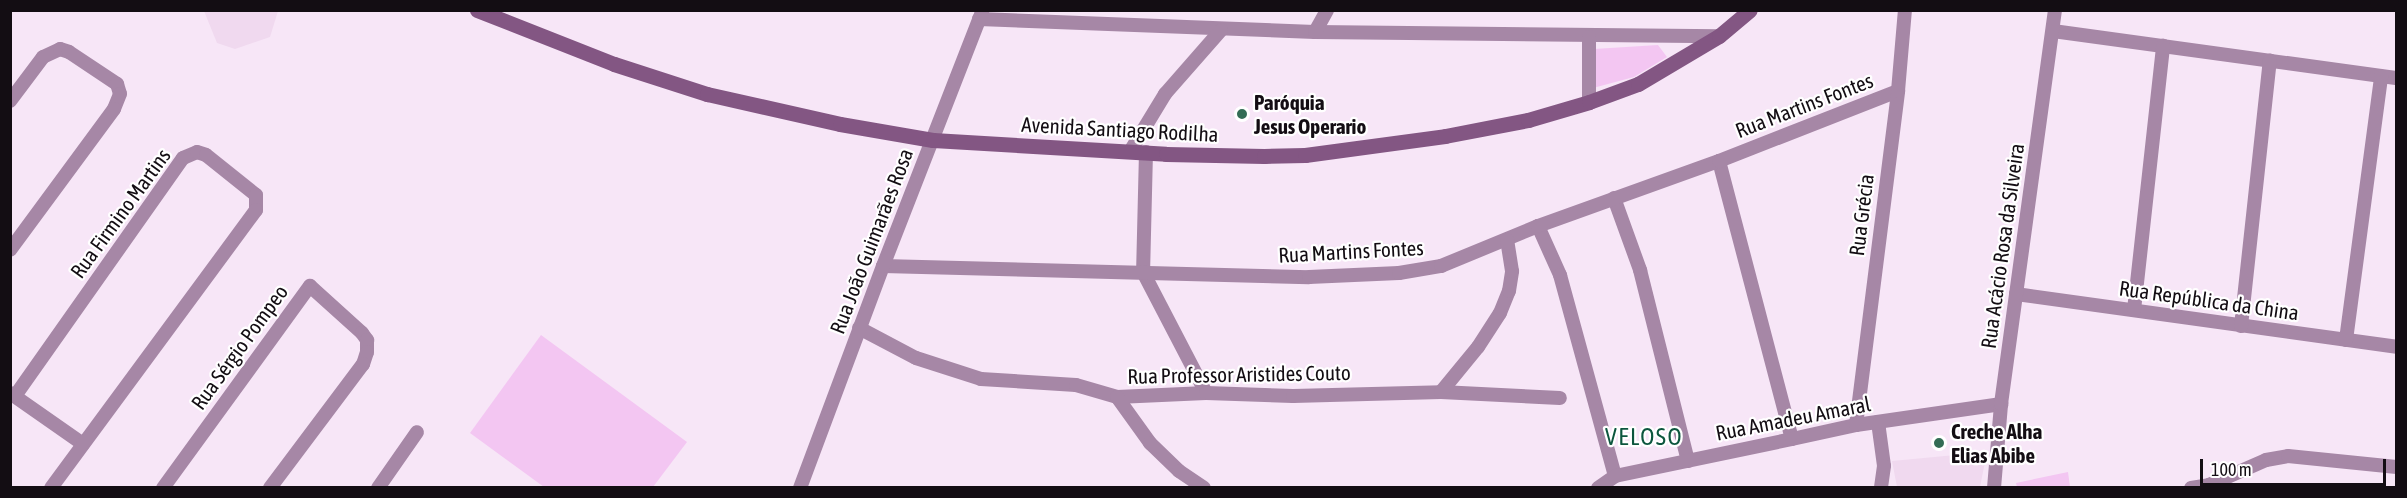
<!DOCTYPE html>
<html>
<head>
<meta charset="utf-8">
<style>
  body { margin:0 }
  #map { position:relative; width:2407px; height:498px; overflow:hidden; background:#f7e6f7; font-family:"Asap Condensed",sans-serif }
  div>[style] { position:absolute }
  .built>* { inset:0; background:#f0d9ef }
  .green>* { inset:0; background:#f3c6f2 }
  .minor>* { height:14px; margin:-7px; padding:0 7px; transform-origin:7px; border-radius:7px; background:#a687a6 }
  .secondary>* { height:15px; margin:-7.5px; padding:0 7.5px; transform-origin:7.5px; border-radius:7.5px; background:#835683 }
  .dots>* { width:16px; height:16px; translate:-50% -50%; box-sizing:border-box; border:3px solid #fff; border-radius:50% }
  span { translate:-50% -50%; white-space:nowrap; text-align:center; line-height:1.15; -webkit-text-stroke:4.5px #fff; paint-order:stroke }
  .poi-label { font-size:21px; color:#130d13; font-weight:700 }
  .left { translate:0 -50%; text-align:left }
  .street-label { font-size:21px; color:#130d13 }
  .quarter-label { font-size:24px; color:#0c563e; letter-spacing:1.5px }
  .frame { position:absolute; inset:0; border:12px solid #130d13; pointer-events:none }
  .scale { position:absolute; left:2200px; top:459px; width:186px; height:27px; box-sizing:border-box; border:3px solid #130d13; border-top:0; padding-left:8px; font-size:18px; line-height:21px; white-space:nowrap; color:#130d13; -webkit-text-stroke:4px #fff; paint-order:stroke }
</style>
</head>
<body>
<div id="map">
  <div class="built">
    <div style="clip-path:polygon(204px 11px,278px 11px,270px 37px,235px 49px,217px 43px)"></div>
    <div style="clip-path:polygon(1987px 452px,1980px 487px,1897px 487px,1892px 461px)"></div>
  </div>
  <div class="green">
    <div style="clip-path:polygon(1658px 45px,1667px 57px,1634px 77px,1593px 88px,1594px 49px)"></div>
    <div style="clip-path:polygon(541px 335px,687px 442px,653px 487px,544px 487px,470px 433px)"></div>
    <div style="clip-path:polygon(2068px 472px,2070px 487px,2017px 487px,2016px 483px)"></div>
  </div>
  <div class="minor">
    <div style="left:979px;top:19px;width:336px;rotate:2.2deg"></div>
    <div style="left:1315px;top:32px;width:404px;rotate:0.6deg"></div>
    <div style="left:2053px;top:31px;width:346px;rotate:7.8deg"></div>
    <div style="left:1315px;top:32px;width:25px;rotate:-61deg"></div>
    <div style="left:1589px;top:37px;width:65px;rotate:90deg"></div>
    <div style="left:10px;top:101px;width:55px;rotate:-53.1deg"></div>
    <div style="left:43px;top:57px;width:19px;rotate:-25deg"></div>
    <div style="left:60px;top:49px;width:9px;rotate:18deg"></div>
    <div style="left:69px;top:52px;width:58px;rotate:33.7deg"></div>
    <div style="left:117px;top:84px;width:10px;rotate:73deg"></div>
    <div style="left:120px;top:94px;width:16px;rotate:112deg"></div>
    <div style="left:114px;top:109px;width:175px;rotate:126.4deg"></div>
    <div style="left:1131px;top:150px;width:66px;rotate:-58.7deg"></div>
    <div style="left:1165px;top:94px;width:85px;rotate:-48.8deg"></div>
    <div style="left:1146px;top:152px;width:120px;rotate:91.4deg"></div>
    <div style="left:1143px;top:272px;width:136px;rotate:62.5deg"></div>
    <div style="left:1719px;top:161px;width:287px;rotate:75.3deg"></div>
    <div style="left:1614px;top:198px;width:77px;rotate:70.1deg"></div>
    <div style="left:1640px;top:270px;width:197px;rotate:75.9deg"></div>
    <div style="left:1538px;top:226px;width:54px;rotate:65.8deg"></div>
    <div style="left:1560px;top:275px;width:208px;rotate:74.7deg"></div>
    <div style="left:883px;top:266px;width:426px;rotate:1.5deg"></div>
    <div style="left:1309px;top:277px;width:90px;rotate:-2.5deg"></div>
    <div style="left:1399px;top:273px;width:43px;rotate:-9.5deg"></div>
    <div style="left:1441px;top:266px;width:105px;rotate:-22.4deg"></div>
    <div style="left:1538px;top:226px;width:192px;rotate:-19.8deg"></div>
    <div style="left:1719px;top:161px;width:192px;rotate:-21.4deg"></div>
    <div style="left:2016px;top:294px;width:384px;rotate:7.9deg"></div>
    <div style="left:2134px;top:310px;width:266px;rotate:-83.7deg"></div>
    <div style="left:2241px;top:326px;width:267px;rotate:-83.8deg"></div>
    <div style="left:859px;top:328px;width:64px;rotate:27.8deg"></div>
    <div style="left:916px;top:358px;width:68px;rotate:17.9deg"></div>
    <div style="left:981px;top:379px;width:95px;rotate:3.6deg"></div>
    <div style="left:1076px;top:385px;width:43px;rotate:16.3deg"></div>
    <div style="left:1117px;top:397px;width:89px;rotate:-2.6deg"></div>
    <div style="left:1206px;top:393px;width:87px;rotate:2deg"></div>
    <div style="left:1293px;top:396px;width:148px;rotate:-1.5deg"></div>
    <div style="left:1441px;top:392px;width:119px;rotate:2.9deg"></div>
    <div style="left:2346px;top:340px;width:266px;rotate:-82.4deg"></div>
    <div style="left:1441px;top:392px;width:58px;rotate:-50.6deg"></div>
    <div style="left:1478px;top:347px;width:40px;rotate:-57.1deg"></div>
    <div style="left:1500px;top:313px;width:24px;rotate:-68deg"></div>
    <div style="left:1509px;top:291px;width:20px;rotate:-81deg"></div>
    <div style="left:1512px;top:271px;width:31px;rotate:-99deg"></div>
    <div style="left:10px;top:393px;width:89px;rotate:34.9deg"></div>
    <div style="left:15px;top:396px;width:291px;rotate:-54.8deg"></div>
    <div style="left:183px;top:158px;width:15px;rotate:-23deg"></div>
    <div style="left:197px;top:152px;width:9px;rotate:18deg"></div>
    <div style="left:206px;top:155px;width:64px;rotate:38.7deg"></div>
    <div style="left:256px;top:195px;width:15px;rotate:90deg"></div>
    <div style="left:256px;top:210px;width:345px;rotate:126.4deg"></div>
    <div style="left:1117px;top:397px;width:57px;rotate:54.3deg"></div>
    <div style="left:1150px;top:443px;width:40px;rotate:44deg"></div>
    <div style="left:1179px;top:471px;width:30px;rotate:34deg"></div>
    <div style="left:1878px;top:422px;width:44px;rotate:82.2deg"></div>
    <div style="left:1884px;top:466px;width:22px;rotate:98deg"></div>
    <div style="left:1856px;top:425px;width:337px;rotate:-82.8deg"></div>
    <div style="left:1898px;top:91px;width:81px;rotate:-85.1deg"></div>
    <div style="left:2209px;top:485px;width:62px;rotate:-23.7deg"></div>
    <div style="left:2266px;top:460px;width:22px;rotate:-10deg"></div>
    <div style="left:2288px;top:456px;width:109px;rotate:5.8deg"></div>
    <div style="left:163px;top:488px;width:250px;rotate:-54deg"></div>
    <div style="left:310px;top:286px;width:70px;rotate:42.1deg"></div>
    <div style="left:362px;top:333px;width:9px;rotate:54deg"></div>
    <div style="left:367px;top:340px;width:12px;rotate:90deg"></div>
    <div style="left:367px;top:352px;width:13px;rotate:108deg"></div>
    <div style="left:363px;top:364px;width:155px;rotate:126.9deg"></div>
    <div style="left:378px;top:488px;width:68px;rotate:-55.1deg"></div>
    <div style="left:800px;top:488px;width:237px;rotate:-69.5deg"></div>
    <div style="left:883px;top:266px;width:273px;rotate:-68.7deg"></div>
    <div style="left:1598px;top:488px;width:21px;rotate:-35deg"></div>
    <div style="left:1615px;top:476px;width:181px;rotate:-11.8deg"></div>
    <div style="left:1792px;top:439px;width:66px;rotate:-12.3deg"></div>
    <div style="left:1856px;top:425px;width:147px;rotate:-8.2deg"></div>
    <div style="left:1994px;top:488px;width:84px;rotate:-85.2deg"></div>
    <div style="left:2001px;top:404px;width:398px;rotate:-82.2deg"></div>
    <div style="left:2191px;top:488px;width:18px;rotate:-9deg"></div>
    <div style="left:2209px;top:485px;width:6px;rotate:31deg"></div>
  </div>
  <div class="secondary">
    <div style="left:477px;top:10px;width:147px;rotate:21.5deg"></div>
    <div style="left:614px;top:64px;width:98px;rotate:17.9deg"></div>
    <div style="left:707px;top:94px;width:136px;rotate:12.7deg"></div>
    <div style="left:840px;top:124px;width:94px;rotate:9.8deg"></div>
    <div style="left:933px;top:140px;width:233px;rotate:3.4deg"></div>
    <div style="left:1166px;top:154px;width:98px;rotate:1.2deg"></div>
    <div style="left:1264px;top:156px;width:41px;rotate:-1.4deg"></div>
    <div style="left:1305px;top:155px;width:141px;rotate:-7.7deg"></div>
    <div style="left:1445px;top:136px;width:85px;rotate:-10.9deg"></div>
    <div style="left:1528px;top:120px;width:64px;rotate:-16.4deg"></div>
    <div style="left:1589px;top:102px;width:52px;rotate:-20.2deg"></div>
    <div style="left:1638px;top:84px;width:94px;rotate:-30.7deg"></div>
    <div style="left:1719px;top:36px;width:40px;rotate:-40deg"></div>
  </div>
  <div class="dots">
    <div style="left:1242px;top:114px;background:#336c55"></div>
    <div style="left:1939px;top:443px;background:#336c55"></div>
  </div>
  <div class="poi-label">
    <span class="left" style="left:1254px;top:114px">Paróquia<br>Jesus Operario</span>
    <span class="left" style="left:1951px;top:443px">Creche Alha<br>Elias Abibe</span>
  </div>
  <div class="street-label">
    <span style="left:1804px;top:105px;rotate:-21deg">Rua Martins Fontes</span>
    <span style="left:1120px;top:129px;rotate:3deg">Avenida Santiago Rodilha</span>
    <span style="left:120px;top:213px;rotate:-54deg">Rua Firmino Martins</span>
    <span style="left:1861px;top:215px;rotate:-83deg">Rua Grécia</span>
    <span style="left:871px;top:241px;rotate:-69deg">Rua João Guimarães Rosa</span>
    <span style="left:2002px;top:246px;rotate:-82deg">Rua Acácio Rosa da Silveira</span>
    <span style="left:1351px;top:251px;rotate:-3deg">Rua Martins Fontes</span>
    <span style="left:2209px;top:300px;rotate:8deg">Rua República da China</span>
    <span style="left:239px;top:347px;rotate:-54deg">Rua Sérgio Pompeo</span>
    <span style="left:1239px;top:374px;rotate:-1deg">Rua Professor Aristides Couto</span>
    <span style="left:1793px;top:418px;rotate:-11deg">Rua Amadeu Amaral</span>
  </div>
  <div class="quarter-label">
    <span style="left:1644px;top:437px">VELOSO</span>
  </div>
  <div class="frame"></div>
  <div class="scale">100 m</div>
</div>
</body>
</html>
